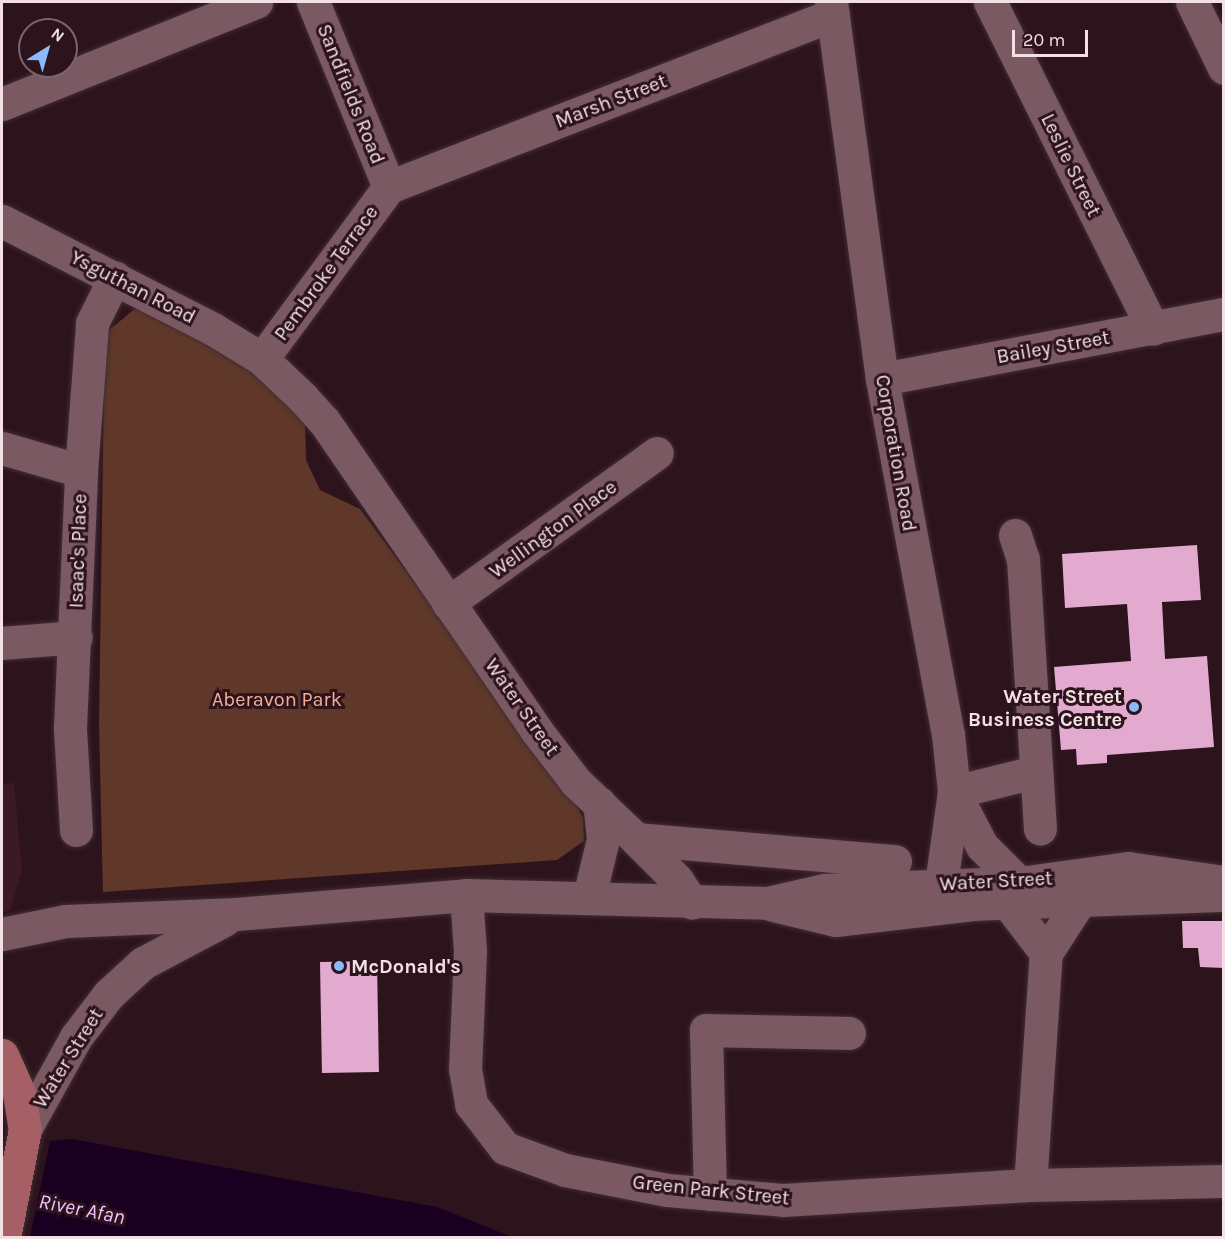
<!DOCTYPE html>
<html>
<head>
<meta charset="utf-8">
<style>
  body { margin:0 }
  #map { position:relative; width:1225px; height:1239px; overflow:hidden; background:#2d131c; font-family:Karla,sans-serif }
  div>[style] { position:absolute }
  .built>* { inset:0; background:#3b1925 }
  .green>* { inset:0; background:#603829 }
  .water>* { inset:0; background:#190021 }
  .pier>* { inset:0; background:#2d131c }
  .building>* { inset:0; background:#e3aad0; transform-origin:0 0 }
  .roads { filter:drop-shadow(0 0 2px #412e33) drop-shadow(0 0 2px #412e33) }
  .minor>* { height:33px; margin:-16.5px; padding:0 16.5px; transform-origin:16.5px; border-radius:16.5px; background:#7a5962 }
  .major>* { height:33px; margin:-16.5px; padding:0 16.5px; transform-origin:16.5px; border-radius:16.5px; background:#a66065 }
  .dots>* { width:16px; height:16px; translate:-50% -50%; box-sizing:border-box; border:3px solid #2d131c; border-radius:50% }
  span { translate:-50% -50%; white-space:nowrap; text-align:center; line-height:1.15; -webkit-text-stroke:6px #2d131c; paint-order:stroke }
  .street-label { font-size:20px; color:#f3e0e5 }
  .poi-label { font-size:20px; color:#f3e0e5; font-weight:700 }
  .right { translate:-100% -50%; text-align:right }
  .left { translate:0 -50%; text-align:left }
  .park-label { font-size:20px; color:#f5ae95 }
  .water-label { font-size:21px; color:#efc2fb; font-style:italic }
  .frame { position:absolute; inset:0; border:3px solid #f3e0e5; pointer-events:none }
  .north { position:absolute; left:18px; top:18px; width:60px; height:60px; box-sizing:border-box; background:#2d131c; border:2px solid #7c656c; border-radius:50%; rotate:37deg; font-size:16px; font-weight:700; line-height:24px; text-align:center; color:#f3e0e5 }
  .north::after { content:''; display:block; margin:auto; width:21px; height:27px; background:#8cb9fc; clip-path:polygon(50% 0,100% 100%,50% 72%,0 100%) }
  .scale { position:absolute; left:1012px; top:30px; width:76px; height:27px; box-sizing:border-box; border:3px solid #f3e0e5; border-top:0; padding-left:8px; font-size:18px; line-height:21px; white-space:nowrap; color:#f3e0e5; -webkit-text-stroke:4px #2d131c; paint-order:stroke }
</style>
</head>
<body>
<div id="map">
  <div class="built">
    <div style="clip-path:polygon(14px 783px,22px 871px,10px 910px,2px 913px,2px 784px)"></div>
  </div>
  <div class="green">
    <div style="clip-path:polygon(142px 303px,256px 373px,305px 420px,306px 460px,320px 490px,360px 509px,569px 792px,583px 818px,584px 841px,557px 860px,103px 892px,99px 725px,104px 383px,109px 330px)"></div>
  </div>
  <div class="water">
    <div style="clip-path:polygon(2px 1132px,50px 1141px,72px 1139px,437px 1207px,512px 1237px,2px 1237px)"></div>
  </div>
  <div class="pier">
    <div style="clip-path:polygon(2px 1132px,50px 1141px,30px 1237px,2px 1237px)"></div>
  </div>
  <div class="building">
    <div style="clip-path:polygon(1197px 545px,1201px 600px,1162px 602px,1165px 659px,1207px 656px,1214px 747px,1107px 755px,1107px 763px,1077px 765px,1076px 749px,1061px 750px,1054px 667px,1131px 661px,1127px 604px,1065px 608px,1062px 554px)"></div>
    <div style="clip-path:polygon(1182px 921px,1224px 921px,1224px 968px,1200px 967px,1198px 948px,1183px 948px)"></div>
    <div style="left:377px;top:961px;width:111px;height:57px;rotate:89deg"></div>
  </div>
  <div class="roads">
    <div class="minor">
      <div style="left:313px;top:2px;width:200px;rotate:67.7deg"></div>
      <div style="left:831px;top:2px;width:380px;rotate:82.3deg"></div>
      <div style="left:882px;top:379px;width:361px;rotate:79.5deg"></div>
      <div style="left:948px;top:734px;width:58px;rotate:84.1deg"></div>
      <div style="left:954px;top:792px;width:61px;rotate:62.6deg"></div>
      <div style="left:982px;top:846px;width:52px;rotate:45deg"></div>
      <div style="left:990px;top:2px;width:365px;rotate:63.5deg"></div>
      <div style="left:1192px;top:2px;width:73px;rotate:64.1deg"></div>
      <div style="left:2px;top:104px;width:274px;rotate:-21.9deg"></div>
      <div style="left:389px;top:187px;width:476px;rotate:-21.2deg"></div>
      <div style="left:2px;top:221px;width:237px;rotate:27.1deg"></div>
      <div style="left:213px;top:329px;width:57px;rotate:31.5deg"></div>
      <div style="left:262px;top:359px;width:57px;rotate:43.6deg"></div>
      <div style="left:303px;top:398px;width:31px;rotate:48deg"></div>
      <div style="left:324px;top:421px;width:375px;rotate:55.5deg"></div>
      <div style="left:536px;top:730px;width:66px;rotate:52.4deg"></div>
      <div style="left:576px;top:782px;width:83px;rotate:43.5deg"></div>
      <div style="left:636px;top:839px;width:260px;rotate:4.9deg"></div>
      <div style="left:262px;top:359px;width:214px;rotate:-53.6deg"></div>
      <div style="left:882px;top:379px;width:348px;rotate:-10.8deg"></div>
      <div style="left:2px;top:448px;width:82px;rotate:16.2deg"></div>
      <div style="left:1015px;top:535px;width:25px;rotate:72deg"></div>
      <div style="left:1023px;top:559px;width:270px;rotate:86.4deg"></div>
      <div style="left:448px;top:603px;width:257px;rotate:-35.7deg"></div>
      <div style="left:2px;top:643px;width:74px;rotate:-4.6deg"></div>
      <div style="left:76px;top:830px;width:102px;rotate:-93.4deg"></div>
      <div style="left:70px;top:728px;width:257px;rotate:-87.5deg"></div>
      <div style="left:81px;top:471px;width:148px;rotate:-85.7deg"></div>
      <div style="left:92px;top:323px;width:51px;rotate:-63.4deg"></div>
      <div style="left:636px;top:839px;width:58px;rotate:45deg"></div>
      <div style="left:677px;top:880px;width:27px;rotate:57deg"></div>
      <div style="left:466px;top:895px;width:56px;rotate:85.9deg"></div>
      <div style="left:470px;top:951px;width:118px;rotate:92.4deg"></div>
      <div style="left:465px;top:1069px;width:36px;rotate:80deg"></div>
      <div style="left:471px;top:1104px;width:56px;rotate:52.3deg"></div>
      <div style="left:505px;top:1148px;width:64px;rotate:20.1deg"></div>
      <div style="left:565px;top:1170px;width:104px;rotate:11.1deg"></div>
      <div style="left:667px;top:1190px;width:116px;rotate:4.9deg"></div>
      <div style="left:783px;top:1200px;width:247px;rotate:-3.5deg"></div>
      <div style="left:1030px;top:1185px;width:194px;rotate:-1.2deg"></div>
      <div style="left:958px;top:895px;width:20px;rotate:-147deg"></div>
      <div style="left:941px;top:884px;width:93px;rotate:-82deg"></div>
      <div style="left:954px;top:792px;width:82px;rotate:-14deg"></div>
      <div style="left:589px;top:897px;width:60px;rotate:-76.4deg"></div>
      <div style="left:603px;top:839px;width:36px;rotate:-96deg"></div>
      <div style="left:1007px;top:902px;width:64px;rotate:52.6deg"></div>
      <div style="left:773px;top:905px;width:64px;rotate:13.6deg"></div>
      <div style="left:835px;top:920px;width:139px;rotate:-6.6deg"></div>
      <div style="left:973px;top:904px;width:251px;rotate:-2.1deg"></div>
      <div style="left:2px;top:934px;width:65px;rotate:-11.5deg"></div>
      <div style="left:66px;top:921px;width:170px;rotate:-2.4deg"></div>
      <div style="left:236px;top:914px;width:231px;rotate:-4.7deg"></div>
      <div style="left:466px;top:895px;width:301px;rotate:1.5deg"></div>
      <div style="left:767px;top:903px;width:58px;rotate:-12.8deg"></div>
      <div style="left:824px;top:890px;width:195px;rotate:-2.1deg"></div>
      <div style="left:1019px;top:883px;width:110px;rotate:-7.8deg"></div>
      <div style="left:1128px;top:868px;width:97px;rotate:8.3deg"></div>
      <div style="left:25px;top:1129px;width:105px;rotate:-61deg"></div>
      <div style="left:76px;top:1037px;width:54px;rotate:-52.5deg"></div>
      <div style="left:109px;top:994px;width:46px;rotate:-42.4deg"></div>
      <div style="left:143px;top:963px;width:92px;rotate:-28deg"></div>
      <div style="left:1030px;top:1185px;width:233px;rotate:-86.1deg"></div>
      <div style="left:1046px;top:953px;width:64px;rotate:-57.1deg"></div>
      <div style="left:710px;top:1194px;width:164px;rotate:-91.4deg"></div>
      <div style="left:706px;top:1030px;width:143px;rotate:1.2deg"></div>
    </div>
    <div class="major">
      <div style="left:2px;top:1055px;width:42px;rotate:65.9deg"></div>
      <div style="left:19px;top:1093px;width:36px;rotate:81deg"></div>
      <div style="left:25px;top:1129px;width:111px;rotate:100.9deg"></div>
    </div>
  </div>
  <div class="dots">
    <div style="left:1134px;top:707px;background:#8cb9fc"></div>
    <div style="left:339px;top:966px;background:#8cb9fc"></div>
  </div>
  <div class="street-label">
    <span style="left:351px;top:94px;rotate:68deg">Sandfields Road</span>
    <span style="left:611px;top:101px;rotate:-21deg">Marsh Street</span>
    <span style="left:1071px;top:165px;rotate:64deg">Leslie Street</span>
    <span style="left:326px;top:273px;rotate:-54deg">Pembroke Terrace</span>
    <span style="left:133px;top:287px;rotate:27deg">Ysguthan Road</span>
    <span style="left:1053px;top:347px;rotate:-10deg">Bailey Street</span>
    <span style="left:896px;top:453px;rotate:80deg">Corporation Road</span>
    <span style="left:553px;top:529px;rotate:-36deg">Wellington Place</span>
    <span style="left:78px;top:551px;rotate:-88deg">Isaac's Place</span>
    <span style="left:522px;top:707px;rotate:55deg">Water Street</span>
    <span style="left:996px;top:881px;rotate:-3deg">Water Street</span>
    <span style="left:68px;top:1058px;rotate:-58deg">Water Street</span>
    <span style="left:711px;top:1190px;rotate:6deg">Green Park Street</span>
  </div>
  <div class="poi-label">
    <span class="right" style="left:1122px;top:708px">Water Street<br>Business Centre</span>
    <span class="left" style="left:351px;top:966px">McDonald's</span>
  </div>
  <div class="park-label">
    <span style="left:277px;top:699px">Aberavon Park</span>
  </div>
  <div class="water-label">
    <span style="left:82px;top:1209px;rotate:11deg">River Afan</span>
  </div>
  <div class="frame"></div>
  <div class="north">N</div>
  <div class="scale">20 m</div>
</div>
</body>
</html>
